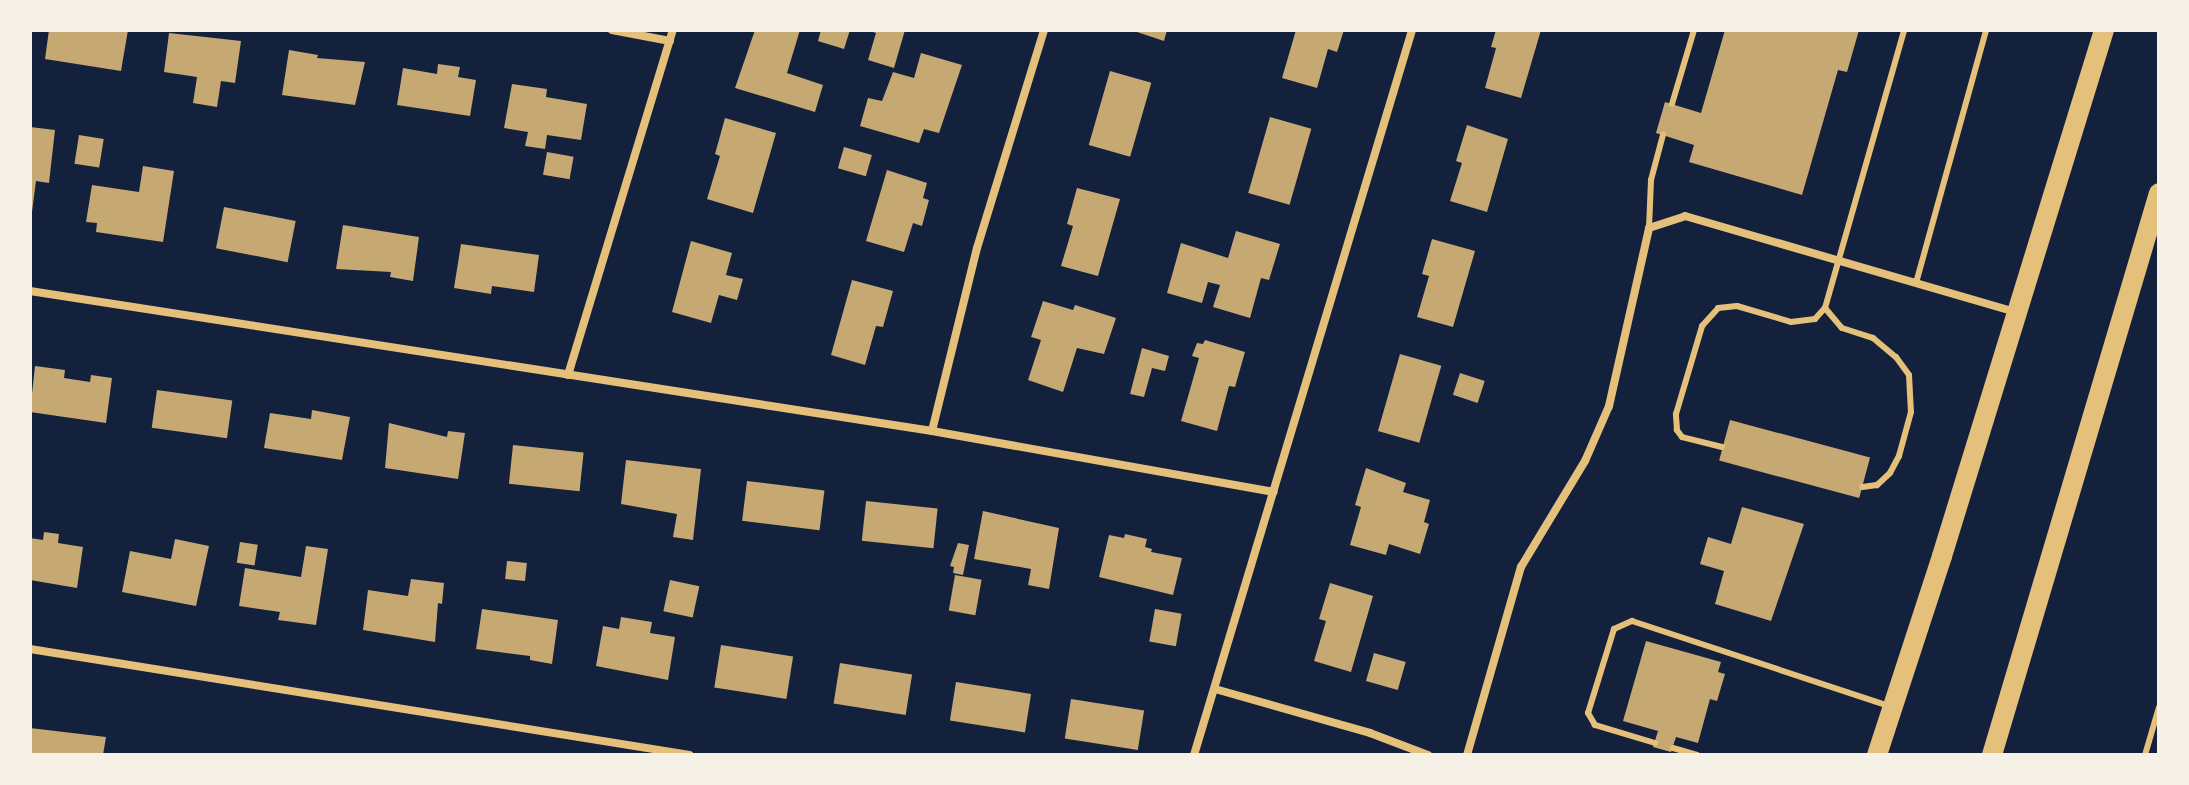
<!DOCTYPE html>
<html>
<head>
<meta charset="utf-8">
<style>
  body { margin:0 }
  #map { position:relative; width:2189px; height:785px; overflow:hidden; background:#14213d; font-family:"Space Grotesk",sans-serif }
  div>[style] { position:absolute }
  .building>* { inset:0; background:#c6a872; transform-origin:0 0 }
  .service>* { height:6px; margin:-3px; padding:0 3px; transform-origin:3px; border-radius:3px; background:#e5c07b }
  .minor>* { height:8px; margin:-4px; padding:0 4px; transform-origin:4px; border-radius:4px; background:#e5c07b }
  .primary>* { height:20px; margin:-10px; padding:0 10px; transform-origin:10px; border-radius:10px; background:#e5c07b }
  span { translate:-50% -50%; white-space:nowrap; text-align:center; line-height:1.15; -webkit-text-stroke:7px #f6f1e7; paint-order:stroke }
  .frame { position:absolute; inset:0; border:32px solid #f6f1e7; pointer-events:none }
</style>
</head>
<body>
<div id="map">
  <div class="building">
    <div style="clip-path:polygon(49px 30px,128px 30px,121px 71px,45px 59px)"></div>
    <div style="clip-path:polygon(755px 30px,800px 30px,787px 73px,823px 85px,815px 112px,735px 88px)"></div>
    <div style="clip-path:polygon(821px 30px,850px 30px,844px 49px,818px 41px)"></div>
    <div style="clip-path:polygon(868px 30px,905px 30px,894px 68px,868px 60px,876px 33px)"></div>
    <div style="clip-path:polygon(1131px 30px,1167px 30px,1164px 41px)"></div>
    <div style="clip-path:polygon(1296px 30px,1344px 30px,1337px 52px,1328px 49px,1317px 88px,1282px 78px)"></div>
    <div style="clip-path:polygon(1496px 30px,1541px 30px,1521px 98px,1485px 88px,1496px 48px,1491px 47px)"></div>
    <div style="clip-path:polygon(1725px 30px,1859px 30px,1847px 72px,1838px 70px,1802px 195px,1689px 162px,1694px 145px,1656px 133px,1665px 102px,1701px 113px)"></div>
    <div style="clip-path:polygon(169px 33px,241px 41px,235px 83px,221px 81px,217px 107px,193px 103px,197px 77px,164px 72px)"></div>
    <div style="clip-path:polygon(289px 50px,318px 55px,317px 58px,365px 62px,355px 105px,282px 95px)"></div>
    <div style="clip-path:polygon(921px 53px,962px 65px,939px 133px,924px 129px,919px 143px,860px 126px,868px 98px,882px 101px,893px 72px,914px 78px)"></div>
    <div style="clip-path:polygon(438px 64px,460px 67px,458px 77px,476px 80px,470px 116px,397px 105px,403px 68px,437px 74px)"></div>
    <div style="left:1110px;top:71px;width:43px;height:77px;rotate:16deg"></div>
    <div style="clip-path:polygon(512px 84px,547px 89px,546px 97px,587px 104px,581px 140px,547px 135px,545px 149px,525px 146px,528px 132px,504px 128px)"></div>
    <div style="left:1270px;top:117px;width:43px;height:79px;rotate:16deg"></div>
    <div style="clip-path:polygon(725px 118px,776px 133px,753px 213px,707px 199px,720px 156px,715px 154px)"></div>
    <div style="clip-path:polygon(1467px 125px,1508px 139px,1487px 212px,1450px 201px,1462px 163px,1456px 161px)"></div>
    <div style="clip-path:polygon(30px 127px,55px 130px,49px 183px,36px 181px,32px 212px)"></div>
    <div style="left:79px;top:135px;width:25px;height:29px;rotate:9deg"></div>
    <div style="left:844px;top:147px;width:29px;height:22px;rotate:16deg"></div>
    <div style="left:547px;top:152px;width:27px;height:23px;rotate:10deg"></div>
    <div style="clip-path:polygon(143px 166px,174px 171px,163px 242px,96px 232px,97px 223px,86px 222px,92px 185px,139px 192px)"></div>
    <div style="clip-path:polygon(887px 170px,927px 183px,923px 198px,929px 200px,922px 226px,913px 223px,904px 252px,866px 241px)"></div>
    <div style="clip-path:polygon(1077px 188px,1120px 199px,1098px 276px,1061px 266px,1073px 226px,1067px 224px)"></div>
    <div style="left:224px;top:207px;width:73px;height:42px;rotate:11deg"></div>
    <div style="clip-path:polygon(343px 225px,419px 237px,413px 281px,390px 277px,391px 272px,336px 269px)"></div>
    <div style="clip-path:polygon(1236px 231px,1280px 244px,1269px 280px,1261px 278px,1250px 318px,1213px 307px,1220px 285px,1208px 282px,1202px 303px,1167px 293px,1181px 243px,1228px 258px)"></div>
    <div style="clip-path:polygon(1432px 239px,1475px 251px,1453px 327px,1417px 317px,1429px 276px,1422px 274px)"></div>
    <div style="clip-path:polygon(691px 241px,732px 253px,726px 275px,743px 279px,737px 300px,719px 295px,711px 323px,672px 312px)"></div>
    <div style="clip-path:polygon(461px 244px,539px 255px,534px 292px,492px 286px,491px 294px,454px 288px)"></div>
    <div style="clip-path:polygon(852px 280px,893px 291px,883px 327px,876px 326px,865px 365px,831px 355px)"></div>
    <div style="clip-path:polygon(1043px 301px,1073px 310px,1075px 305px,1116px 318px,1104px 354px,1077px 348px,1063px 392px,1028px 380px,1041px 340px,1031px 337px)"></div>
    <div style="clip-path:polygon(1205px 340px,1245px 352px,1235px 387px,1229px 386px,1217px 431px,1181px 421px,1199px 358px,1192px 356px,1197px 343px,1203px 344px)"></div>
    <div style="clip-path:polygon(1142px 348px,1169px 356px,1165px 371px,1152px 368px,1144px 397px,1130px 394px)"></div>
    <div style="left:1400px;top:354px;width:43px;height:80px;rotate:16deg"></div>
    <div style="clip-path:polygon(35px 366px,65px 370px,64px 378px,90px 382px,91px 375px,112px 378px,106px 423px,30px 412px)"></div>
    <div style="left:1460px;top:373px;width:26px;height:23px;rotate:18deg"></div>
    <div style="left:157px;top:390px;width:76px;height:38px;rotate:8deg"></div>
    <div style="clip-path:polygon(312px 410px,350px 417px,342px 460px,264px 448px,270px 413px,311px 419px)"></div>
    <div style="left:1730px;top:420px;width:145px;height:42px;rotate:15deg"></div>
    <div style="clip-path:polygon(389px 423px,447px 437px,448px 431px,465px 433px,458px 479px,385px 468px)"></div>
    <div style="left:513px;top:445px;width:71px;height:39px;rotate:6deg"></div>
    <div style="clip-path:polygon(626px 460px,701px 469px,693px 540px,673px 537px,677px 514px,621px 504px)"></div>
    <div style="clip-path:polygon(1366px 468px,1406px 483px,1403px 492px,1430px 500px,1424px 522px,1429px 524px,1420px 554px,1389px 544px,1386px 555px,1350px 545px,1361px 507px,1355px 505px)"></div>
    <div style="left:747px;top:481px;width:78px;height:40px;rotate:7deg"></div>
    <div style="left:866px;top:501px;width:72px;height:40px;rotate:6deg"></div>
    <div style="clip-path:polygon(1742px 507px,1804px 524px,1771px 621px,1715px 604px,1724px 571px,1700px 564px,1708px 537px,1731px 544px)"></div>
    <div style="clip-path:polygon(983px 511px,1059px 528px,1049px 589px,1028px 585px,1031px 569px,974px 559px)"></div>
    <div style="clip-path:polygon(44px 532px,59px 534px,58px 543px,83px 547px,77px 588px,30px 580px,30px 538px,43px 540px)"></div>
    <div style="clip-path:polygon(1125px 534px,1147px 539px,1145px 547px,1152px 549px,1151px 552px,1182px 558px,1173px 595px,1099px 577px,1109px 535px,1124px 538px)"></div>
    <div style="clip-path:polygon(175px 539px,209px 546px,196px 606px,122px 592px,130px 551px,171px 559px)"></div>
    <div style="left:240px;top:542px;width:18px;height:21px;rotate:9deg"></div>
    <div style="clip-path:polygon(958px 543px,969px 545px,963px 575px,953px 573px,954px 567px,950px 566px)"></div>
    <div style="clip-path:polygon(306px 546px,328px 549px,316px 625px,278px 620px,280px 612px,239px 606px,245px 568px,301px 577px)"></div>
    <div style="left:507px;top:561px;width:20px;height:18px;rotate:6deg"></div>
    <div style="left:955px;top:575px;width:27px;height:36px;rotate:10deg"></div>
    <div style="clip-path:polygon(411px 579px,444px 583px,442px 604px,438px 603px,435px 642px,363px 630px,368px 590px,408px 596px)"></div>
    <div style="left:670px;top:580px;width:30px;height:32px;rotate:12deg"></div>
    <div style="clip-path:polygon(1330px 583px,1373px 596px,1351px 672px,1314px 661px,1326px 621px,1319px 619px)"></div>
    <div style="clip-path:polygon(482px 609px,558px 620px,552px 664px,530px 660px,530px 656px,476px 649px)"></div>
    <div style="left:1155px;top:609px;width:27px;height:33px;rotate:10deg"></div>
    <div style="clip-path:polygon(621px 617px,652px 622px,650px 633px,675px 637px,668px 680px,596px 666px,603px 626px,619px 629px)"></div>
    <div style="clip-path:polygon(1646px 641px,1721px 662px,1718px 672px,1725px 674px,1717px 701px,1710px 699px,1698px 743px,1676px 737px,1671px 752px,1653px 747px,1658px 731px,1623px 721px)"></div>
    <div style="left:721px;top:645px;width:73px;height:43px;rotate:9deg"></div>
    <div style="left:1374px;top:653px;width:33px;height:29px;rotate:16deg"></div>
    <div style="left:840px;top:663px;width:73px;height:41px;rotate:9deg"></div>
    <div style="left:956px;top:682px;width:76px;height:39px;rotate:9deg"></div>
    <div style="left:1071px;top:699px;width:74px;height:40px;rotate:9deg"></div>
    <div style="clip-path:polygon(30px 728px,106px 737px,103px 755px,30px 755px)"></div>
  </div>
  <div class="service">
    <div style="left:1672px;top:104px;width:77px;rotate:-73.4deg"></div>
    <div style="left:1649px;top:228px;width:48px;rotate:-87.6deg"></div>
    <div style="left:1651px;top:180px;width:47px;rotate:-75.1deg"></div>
    <div style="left:1916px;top:283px;width:263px;rotate:-74.5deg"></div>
    <div style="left:1825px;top:308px;width:26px;rotate:50deg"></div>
    <div style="left:1842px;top:328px;width:33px;rotate:18deg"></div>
    <div style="left:1873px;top:338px;width:30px;rotate:40deg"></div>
    <div style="left:1896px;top:357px;width:22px;rotate:54deg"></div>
    <div style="left:1909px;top:375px;width:37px;rotate:87deg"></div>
    <div style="left:1911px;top:412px;width:46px;rotate:105.3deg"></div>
    <div style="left:1899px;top:456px;width:19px;rotate:118deg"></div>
    <div style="left:1890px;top:473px;width:18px;rotate:137deg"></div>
    <div style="left:1877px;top:485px;width:15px;rotate:172deg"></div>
    <div style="left:1722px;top:447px;width:41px;rotate:-166deg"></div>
    <div style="left:1682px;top:437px;width:9px;rotate:-126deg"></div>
    <div style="left:1677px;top:430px;width:16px;rotate:-94deg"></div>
    <div style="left:1676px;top:414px;width:92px;rotate:-73.5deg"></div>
    <div style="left:1702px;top:326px;width:24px;rotate:-48deg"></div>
    <div style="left:1718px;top:308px;width:19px;rotate:-6deg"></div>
    <div style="left:1737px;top:306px;width:56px;rotate:16.5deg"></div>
    <div style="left:1791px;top:322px;width:24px;rotate:-7deg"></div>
    <div style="left:1815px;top:319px;width:15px;rotate:-48deg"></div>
    <div style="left:1825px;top:308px;width:289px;rotate:-74.1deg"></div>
    <div style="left:1655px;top:743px;width:63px;rotate:-163.3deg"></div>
    <div style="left:1595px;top:725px;width:14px;rotate:-120deg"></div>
    <div style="left:1588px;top:713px;width:88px;rotate:-72.8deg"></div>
    <div style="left:1614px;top:629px;width:20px;rotate:-24deg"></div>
    <div style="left:1632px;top:621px;width:271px;rotate:18.3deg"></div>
    <div style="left:1673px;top:748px;width:25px;rotate:16deg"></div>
    <div style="left:2145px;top:755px;width:50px;rotate:-73.7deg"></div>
  </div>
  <div class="minor">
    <div style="left:612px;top:30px;width:59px;rotate:10.7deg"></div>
    <div style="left:30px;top:291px;width:913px;rotate:8.82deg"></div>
    <div style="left:932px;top:431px;width:347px;rotate:10.1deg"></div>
    <div style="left:568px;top:375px;width:361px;rotate:-73.1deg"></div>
    <div style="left:932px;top:431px;width:188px;rotate:-76.2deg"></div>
    <div style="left:977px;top:248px;width:228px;rotate:-72.9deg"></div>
    <div style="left:30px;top:649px;width:668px;rotate:9.12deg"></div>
    <div style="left:1215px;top:689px;width:161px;rotate:15.8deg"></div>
    <div style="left:1370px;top:733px;width:62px;rotate:20.8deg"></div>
    <div style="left:1194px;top:755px;width:757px;rotate:-73.26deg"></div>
    <div style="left:1467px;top:755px;width:196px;rotate:-74deg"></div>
    <div style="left:1521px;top:567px;width:124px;rotate:-58.9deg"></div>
    <div style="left:1585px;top:461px;width:60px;rotate:-66.4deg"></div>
    <div style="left:1609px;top:406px;width:182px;rotate:-77.3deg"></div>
    <div style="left:1649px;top:228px;width:38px;rotate:-18deg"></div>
    <div style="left:1685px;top:216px;width:345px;rotate:16.2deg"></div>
  </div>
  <div class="primary">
    <div style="left:1877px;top:755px;width:209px;rotate:-71.9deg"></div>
    <div style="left:1942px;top:556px;width:550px;rotate:-72.88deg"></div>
    <div style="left:1992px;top:755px;width:586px;rotate:-73.45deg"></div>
  </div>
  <div class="frame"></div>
</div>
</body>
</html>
